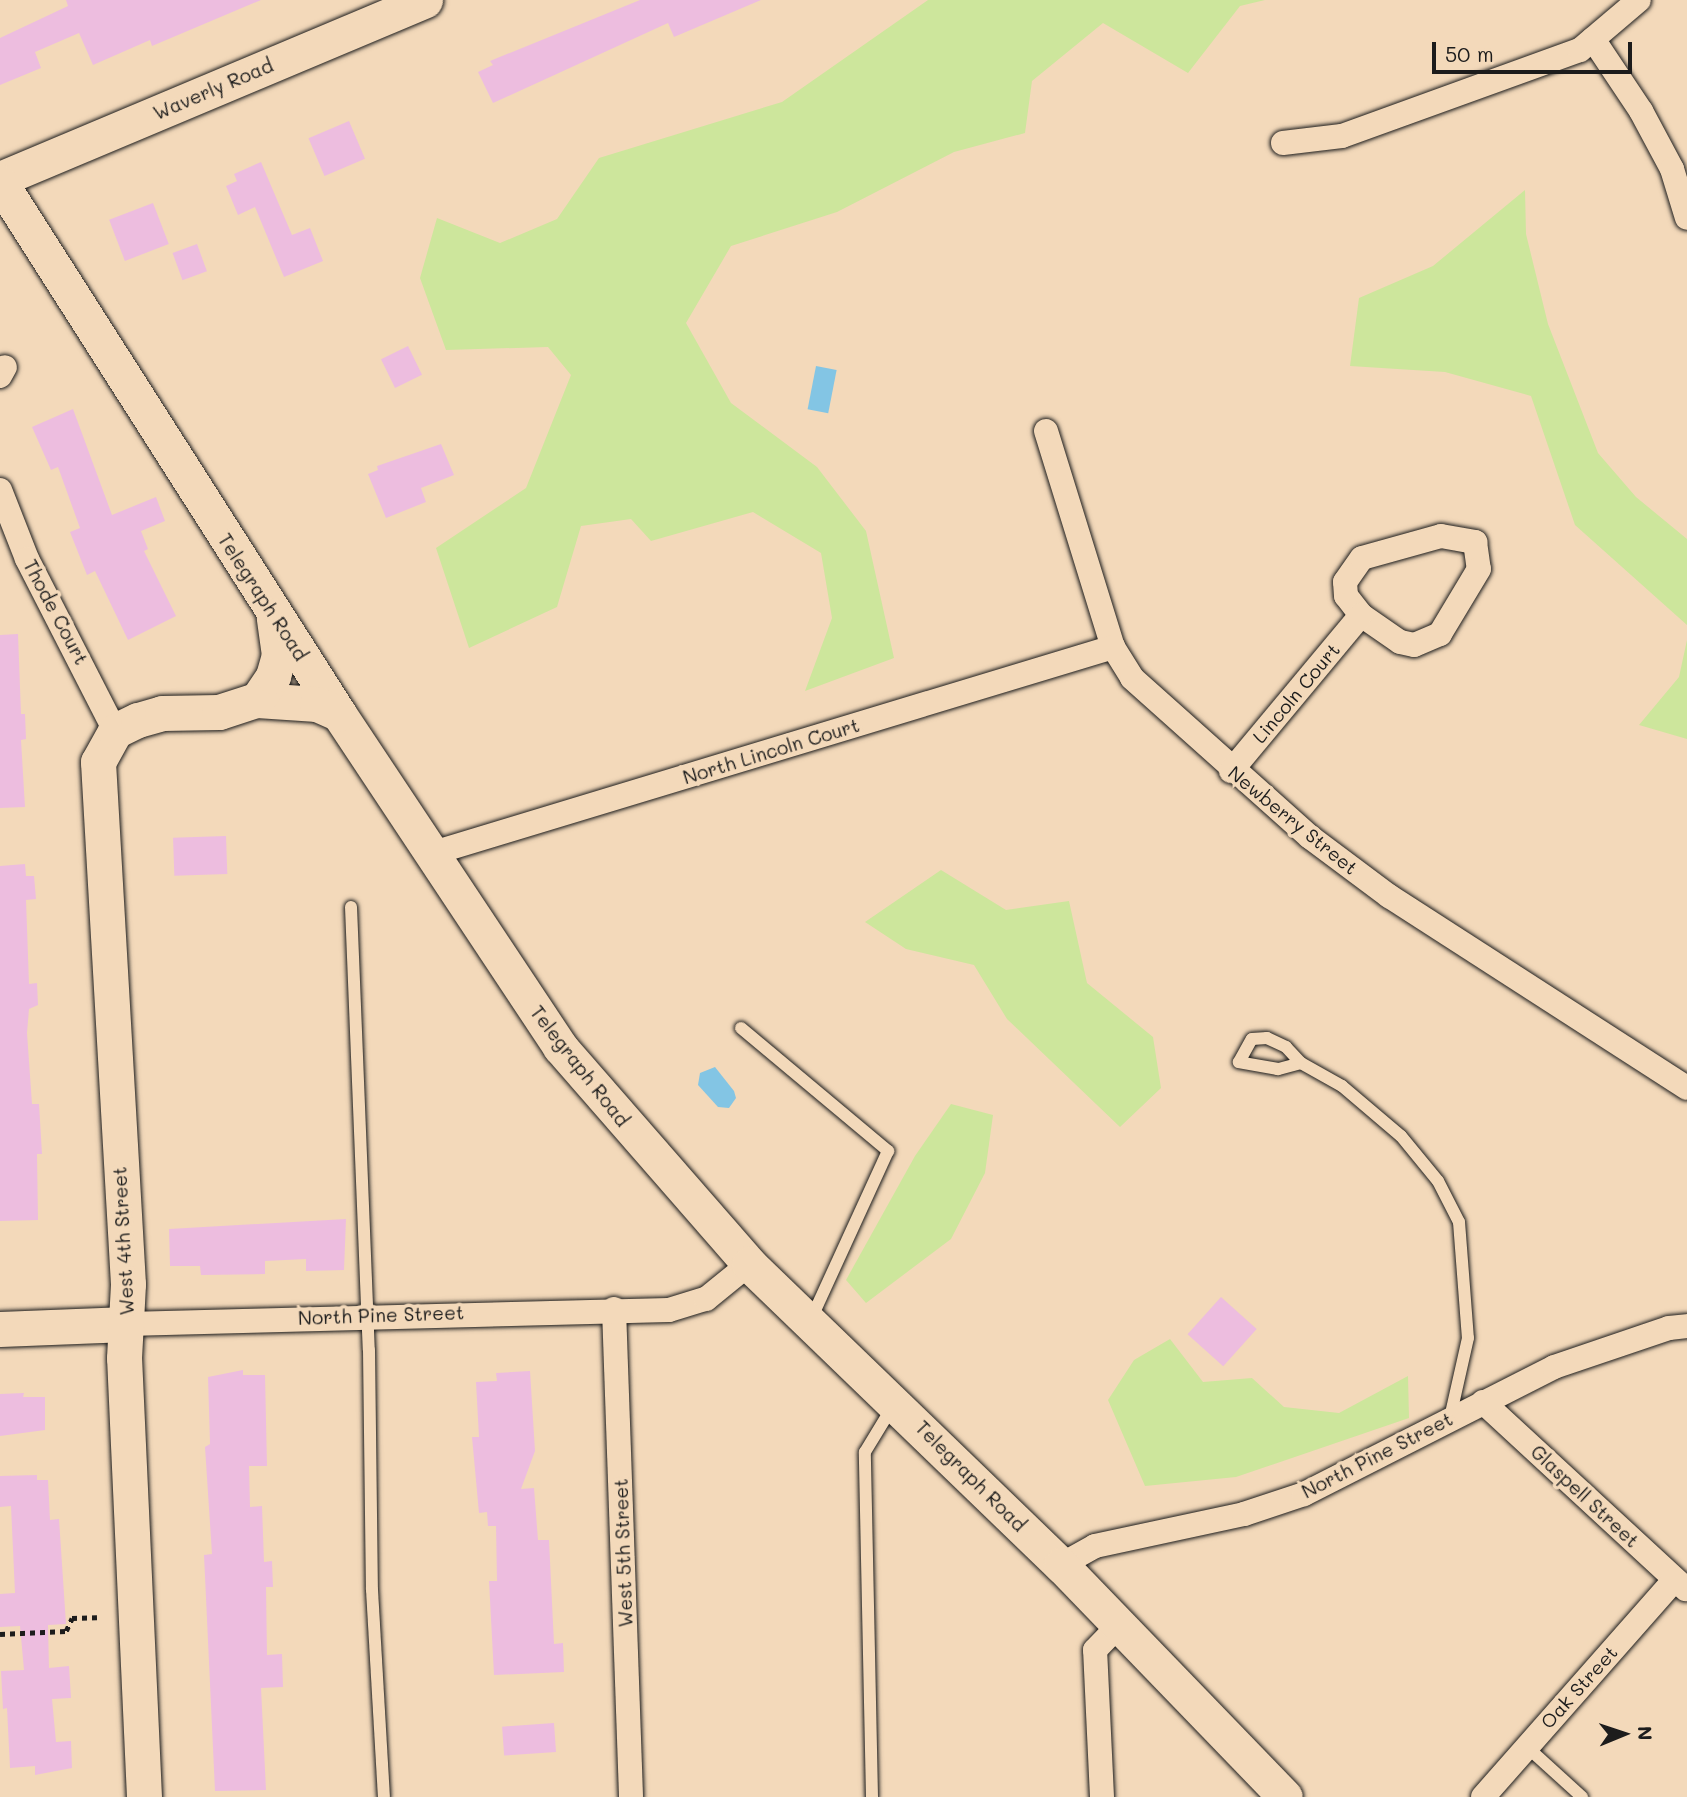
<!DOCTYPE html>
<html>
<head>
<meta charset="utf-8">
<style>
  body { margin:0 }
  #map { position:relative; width:1687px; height:1797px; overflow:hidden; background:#f3d9ba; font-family:Mali,sans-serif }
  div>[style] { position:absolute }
  .green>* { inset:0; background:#cde69c }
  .water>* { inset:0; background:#83c5e4; transform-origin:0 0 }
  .building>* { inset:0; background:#edbddf; transform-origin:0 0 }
  .path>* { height:4.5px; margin-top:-2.25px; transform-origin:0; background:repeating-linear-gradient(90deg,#1c1c1c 0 5px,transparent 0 10px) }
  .roads { filter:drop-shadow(0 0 2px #1c1c1c) drop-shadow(0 0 2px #1c1c1c) }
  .lane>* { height:12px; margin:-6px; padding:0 6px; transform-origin:6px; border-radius:6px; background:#f3d9ba }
  .street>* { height:24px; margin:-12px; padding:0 12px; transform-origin:12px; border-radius:12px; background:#f3d9ba }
  .secondary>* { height:35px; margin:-17.5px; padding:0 17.5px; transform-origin:17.5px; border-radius:17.5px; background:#f3d9ba }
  span { translate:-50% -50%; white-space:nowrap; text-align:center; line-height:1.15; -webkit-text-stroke:7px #f3d9ba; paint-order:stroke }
  .street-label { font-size:19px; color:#1c1c1c }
  .north { position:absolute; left:1589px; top:1699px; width:70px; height:70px; -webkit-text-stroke:5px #f3d9ba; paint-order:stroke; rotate:88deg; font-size:19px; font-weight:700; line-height:28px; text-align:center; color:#1c1c1c }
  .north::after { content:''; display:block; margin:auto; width:24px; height:32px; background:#1c1c1c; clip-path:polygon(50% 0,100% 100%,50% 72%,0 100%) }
  .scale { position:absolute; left:1432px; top:42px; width:200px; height:32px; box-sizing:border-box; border:4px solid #1c1c1c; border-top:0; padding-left:9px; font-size:21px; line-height:24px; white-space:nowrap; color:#1c1c1c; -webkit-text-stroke:5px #f3d9ba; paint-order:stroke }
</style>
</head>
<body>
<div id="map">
  <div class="green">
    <div style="clip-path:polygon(928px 0,1265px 0,1240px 6px,1188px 73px,1103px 23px,1032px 81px,1025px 133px,954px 152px,837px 212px,731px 246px,686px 323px,731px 403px,817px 467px,866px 531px,894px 658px,805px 691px,832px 618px,821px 553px,753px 512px,651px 541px,631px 519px,581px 526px,557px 607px,469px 648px,436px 548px,526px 488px,571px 375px,548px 347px,446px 350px,420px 278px,437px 218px,500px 243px,557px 219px,599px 158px,782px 102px)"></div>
    <div style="clip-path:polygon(1525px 190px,1526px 234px,1548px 324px,1598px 453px,1636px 497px,1687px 539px,1687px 625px,1575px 525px,1531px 396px,1445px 372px,1350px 366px,1359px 298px,1433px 266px)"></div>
    <div style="clip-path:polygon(1687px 640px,1687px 739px,1639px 725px,1679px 677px)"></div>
    <div style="clip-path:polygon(941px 870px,1006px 910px,1069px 901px,1087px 983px,1153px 1037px,1161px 1088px,1120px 1127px,1007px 1019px,974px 965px,906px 949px,865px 922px)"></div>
    <div style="clip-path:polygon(951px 1104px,993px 1115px,985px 1173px,951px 1239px,866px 1303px,846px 1280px,915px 1156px)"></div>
    <div style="clip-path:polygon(1170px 1339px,1203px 1382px,1252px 1378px,1284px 1407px,1339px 1413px,1408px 1376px,1409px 1418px,1236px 1477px,1145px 1486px,1108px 1400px,1134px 1360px)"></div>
  </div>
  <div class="water">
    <div style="left:816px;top:366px;width:21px;height:44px;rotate:11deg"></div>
    <div style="clip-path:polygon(715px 1067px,734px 1091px,736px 1098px,729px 1108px,718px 1107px,698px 1085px,700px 1073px)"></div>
  </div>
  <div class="building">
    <div style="clip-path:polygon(66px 0,261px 0,152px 46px,150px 40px,93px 65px,79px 33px,35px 52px,41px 68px,0 85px,0 38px,68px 6px)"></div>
    <div style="clip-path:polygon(640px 0,761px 0,674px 37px,668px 23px,493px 103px,478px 72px,493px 65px,490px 61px)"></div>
    <div style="left:349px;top:121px;width:41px;height:44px;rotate:67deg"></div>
    <div style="clip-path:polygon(261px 162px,292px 235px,310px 228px,323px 261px,284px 277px,255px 207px,238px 215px,226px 186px,237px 181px,234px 174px)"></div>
    <div style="left:153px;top:203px;width:44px;height:47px;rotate:69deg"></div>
    <div style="left:197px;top:244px;width:29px;height:26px;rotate:70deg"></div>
    <div style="left:408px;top:346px;width:32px;height:30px;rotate:64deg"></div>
    <div style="clip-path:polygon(73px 409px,112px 515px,156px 497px,165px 521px,141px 531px,148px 549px,144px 551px,176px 616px,128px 640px,95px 571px,87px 575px,70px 532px,80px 528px,58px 467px,51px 470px,32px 427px)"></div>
    <div style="clip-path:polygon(441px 444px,454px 475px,421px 488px,426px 502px,386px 518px,368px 474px,378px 470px,377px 466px)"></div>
    <div style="clip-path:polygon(18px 634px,21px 714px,25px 714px,26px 739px,21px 740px,25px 807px,0 808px,0 635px)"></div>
    <div style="left:226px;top:836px;width:38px;height:53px;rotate:88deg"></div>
    <div style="clip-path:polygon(25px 864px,26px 876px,34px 876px,36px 899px,26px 900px,29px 984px,37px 983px,38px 1005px,29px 1009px,27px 1033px,32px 1104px,39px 1104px,42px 1154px,37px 1154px,38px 1220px,0 1221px,0 866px)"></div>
    <div style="clip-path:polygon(346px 1219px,344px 1270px,306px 1271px,306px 1259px,265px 1261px,265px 1274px,201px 1275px,200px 1266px,170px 1266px,169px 1229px)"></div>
    <div style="left:1221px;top:1297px;width:48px;height:50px;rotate:42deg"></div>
    <div style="clip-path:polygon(243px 1370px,243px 1375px,265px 1375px,267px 1466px,249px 1466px,250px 1507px,262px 1506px,264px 1562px,272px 1561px,273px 1587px,266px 1587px,267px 1655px,282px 1654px,283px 1687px,261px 1688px,266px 1790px,215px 1791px,204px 1555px,212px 1554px,205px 1447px,210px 1444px,208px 1377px)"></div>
    <div style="clip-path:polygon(530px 1371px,535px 1451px,521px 1489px,534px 1488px,538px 1540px,549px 1540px,554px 1644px,563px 1643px,564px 1672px,494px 1675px,489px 1581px,497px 1581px,496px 1526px,488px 1526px,487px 1512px,479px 1513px,472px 1437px,479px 1437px,476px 1382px,497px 1381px,496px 1373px)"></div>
    <div style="clip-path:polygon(24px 1393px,23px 1397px,45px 1397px,45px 1430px,0 1436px,0 1394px)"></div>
    <div style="clip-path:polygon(37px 1475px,37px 1480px,48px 1480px,50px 1520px,59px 1519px,66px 1624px,48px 1625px,49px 1668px,69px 1666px,71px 1698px,52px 1699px,56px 1742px,71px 1741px,72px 1768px,35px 1775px,35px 1766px,10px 1768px,7px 1708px,3px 1709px,1px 1671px,24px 1670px,20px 1626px,0 1627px,0 1594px,15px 1593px,11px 1506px,0 1507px,0 1476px)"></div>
    <div style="left:554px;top:1723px;width:29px;height:52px;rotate:86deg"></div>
  </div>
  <div class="path">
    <div style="left:0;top:1634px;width:66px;rotate:-2.6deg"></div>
    <div style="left:66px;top:1631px;width:14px;rotate:-65deg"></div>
    <div style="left:72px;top:1618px;width:25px;rotate:-2deg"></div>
  </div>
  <div class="roads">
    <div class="lane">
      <div style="left:351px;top:907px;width:443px;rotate:87.7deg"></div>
      <div style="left:369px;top:1350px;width:240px;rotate:89.3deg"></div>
      <div style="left:372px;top:1590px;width:207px;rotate:86.7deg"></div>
      <div style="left:741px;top:1028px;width:192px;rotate:39.9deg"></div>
      <div style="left:888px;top:1151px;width:185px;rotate:114.6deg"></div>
      <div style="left:1267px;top:1038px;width:21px;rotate:25deg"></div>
      <div style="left:1286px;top:1047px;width:22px;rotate:47deg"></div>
      <div style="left:1301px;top:1063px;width:24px;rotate:165deg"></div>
      <div style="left:1278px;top:1069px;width:40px;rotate:-170deg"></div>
      <div style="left:1239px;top:1062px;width:26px;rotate:-61deg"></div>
      <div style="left:1252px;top:1039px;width:15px;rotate:-4deg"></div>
      <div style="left:1301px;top:1063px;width:47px;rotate:29.3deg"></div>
      <div style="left:1342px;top:1086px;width:77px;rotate:40.3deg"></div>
      <div style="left:1401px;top:1136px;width:58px;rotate:50.6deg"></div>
      <div style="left:1438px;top:1181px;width:46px;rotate:62.9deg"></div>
      <div style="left:1459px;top:1222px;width:116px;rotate:85.6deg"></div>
      <div style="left:1468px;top:1338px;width:82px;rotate:102.7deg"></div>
      <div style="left:1526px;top:1746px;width:76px;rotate:42.3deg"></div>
      <div style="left:872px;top:1797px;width:345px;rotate:-91.2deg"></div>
      <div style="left:865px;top:1452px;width:54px;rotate:-58.7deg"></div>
    </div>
    <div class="street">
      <div style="left:1593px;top:39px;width:87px;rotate:56.3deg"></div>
      <div style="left:1641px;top:111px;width:66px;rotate:61.9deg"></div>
      <div style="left:1672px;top:169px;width:51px;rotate:73deg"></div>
      <div style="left:1283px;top:143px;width:59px;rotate:-6.8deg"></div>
      <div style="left:1342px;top:136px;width:253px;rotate:-19.9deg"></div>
      <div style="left:1580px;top:50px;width:77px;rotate:-40.3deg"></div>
      <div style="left:0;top:376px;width:10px;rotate:-61deg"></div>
      <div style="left:1046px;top:431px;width:226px;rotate:72.8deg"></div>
      <div style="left:1113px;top:647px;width:36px;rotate:58deg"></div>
      <div style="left:1132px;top:678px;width:239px;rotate:41.8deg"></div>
      <div style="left:1310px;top:837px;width:99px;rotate:36.8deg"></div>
      <div style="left:1389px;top:896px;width:354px;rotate:32.8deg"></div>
      <div style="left:0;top:490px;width:74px;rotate:68.6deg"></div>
      <div style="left:27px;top:559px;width:193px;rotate:62.9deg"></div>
      <div style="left:1441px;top:536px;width:35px;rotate:10deg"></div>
      <div style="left:1475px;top:542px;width:27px;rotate:82deg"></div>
      <div style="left:1479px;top:569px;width:76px;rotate:121deg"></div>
      <div style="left:1440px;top:634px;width:28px;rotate:157deg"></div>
      <div style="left:1414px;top:645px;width:14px;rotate:-168deg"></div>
      <div style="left:1400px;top:642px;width:47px;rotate:-145.3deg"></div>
      <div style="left:1361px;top:615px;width:24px;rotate:-128deg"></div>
      <div style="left:1346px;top:596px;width:14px;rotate:-94deg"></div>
      <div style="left:1345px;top:582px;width:29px;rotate:-55deg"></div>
      <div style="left:1362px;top:558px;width:82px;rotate:-15.6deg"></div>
      <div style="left:1231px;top:771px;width:203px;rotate:-50.2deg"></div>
      <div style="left:430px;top:854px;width:714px;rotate:-16.86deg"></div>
      <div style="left:614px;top:1309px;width:488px;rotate:88deg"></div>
      <div style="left:127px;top:1324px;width:542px;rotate:-1.48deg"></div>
      <div style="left:669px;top:1310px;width:39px;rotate:-17deg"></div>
      <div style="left:706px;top:1299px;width:55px;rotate:-39.1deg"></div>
      <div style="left:1483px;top:1402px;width:276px;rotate:42.7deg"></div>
      <div style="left:1061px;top:1565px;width:39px;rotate:-29deg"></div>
      <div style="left:1095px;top:1546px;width:152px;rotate:-12.1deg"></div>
      <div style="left:1244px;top:1514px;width:63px;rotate:-18.4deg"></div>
      <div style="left:1304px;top:1494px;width:280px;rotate:-26.9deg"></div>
      <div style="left:1554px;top:1367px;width:121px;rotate:-18.7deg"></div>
      <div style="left:1669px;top:1328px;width:18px;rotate:-6deg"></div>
      <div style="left:1102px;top:1797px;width:147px;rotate:-92.7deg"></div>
      <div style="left:1095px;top:1650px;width:32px;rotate:-46deg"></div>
      <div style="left:1483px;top:1797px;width:290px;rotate:-48.6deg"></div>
    </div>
    <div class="secondary">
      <div style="left:0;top:179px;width:461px;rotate:-22.8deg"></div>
      <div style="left:0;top:182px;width:631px;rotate:57.49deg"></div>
      <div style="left:339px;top:714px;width:400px;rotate:56.4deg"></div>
      <div style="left:560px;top:1047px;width:288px;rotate:48.9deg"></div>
      <div style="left:749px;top:1264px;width:434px;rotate:44deg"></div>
      <div style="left:1061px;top:1565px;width:322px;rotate:46deg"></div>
      <div style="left:257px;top:700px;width:60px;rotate:3.8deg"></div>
      <div style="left:317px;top:704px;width:24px;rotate:24deg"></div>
      <div style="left:0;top:1329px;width:127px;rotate:-2.3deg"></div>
      <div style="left:144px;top:1797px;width:439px;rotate:-92.6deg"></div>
      <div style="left:124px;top:1358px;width:74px;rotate:-86.9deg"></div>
      <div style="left:128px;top:1284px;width:523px;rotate:-93.29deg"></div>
      <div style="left:98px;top:762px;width:35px;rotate:-61deg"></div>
      <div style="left:115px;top:731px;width:25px;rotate:-26deg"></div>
      <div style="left:138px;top:720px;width:25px;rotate:-16deg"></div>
      <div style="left:162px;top:713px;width:57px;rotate:-1deg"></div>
      <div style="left:219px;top:712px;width:40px;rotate:-18deg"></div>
      <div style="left:257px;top:700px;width:29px;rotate:-56deg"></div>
      <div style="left:273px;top:676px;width:22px;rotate:-74deg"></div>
      <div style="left:279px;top:655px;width:37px;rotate:-98deg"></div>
    </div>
  </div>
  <div class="street-label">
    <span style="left:213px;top:89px;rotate:-23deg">Waverly Road</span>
    <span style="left:263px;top:597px;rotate:57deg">Telegraph Road</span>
    <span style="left:56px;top:612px;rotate:62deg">Thode Court</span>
    <span style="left:1296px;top:693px;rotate:-50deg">Lincoln Court</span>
    <span style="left:771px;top:751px;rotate:-17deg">North Lincoln Court</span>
    <span style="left:1293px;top:820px;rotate:39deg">Newberry Street</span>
    <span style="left:580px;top:1066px;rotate:52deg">Telegraph Road</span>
    <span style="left:123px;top:1241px;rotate:-93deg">West 4th Street</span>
    <span style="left:381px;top:1315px;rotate:-2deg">North Pine Street</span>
    <span style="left:1377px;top:1455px;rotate:-27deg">North Pine Street</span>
    <span style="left:971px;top:1476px;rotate:45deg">Telegraph Road</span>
    <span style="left:1585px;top:1496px;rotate:43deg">Glaspell Street</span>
    <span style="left:623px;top:1553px;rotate:-92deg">West 5th Street</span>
    <span style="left:1579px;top:1687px;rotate:-48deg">Oak Street</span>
  </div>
  <div class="north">N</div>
  <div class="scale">50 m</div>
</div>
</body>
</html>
